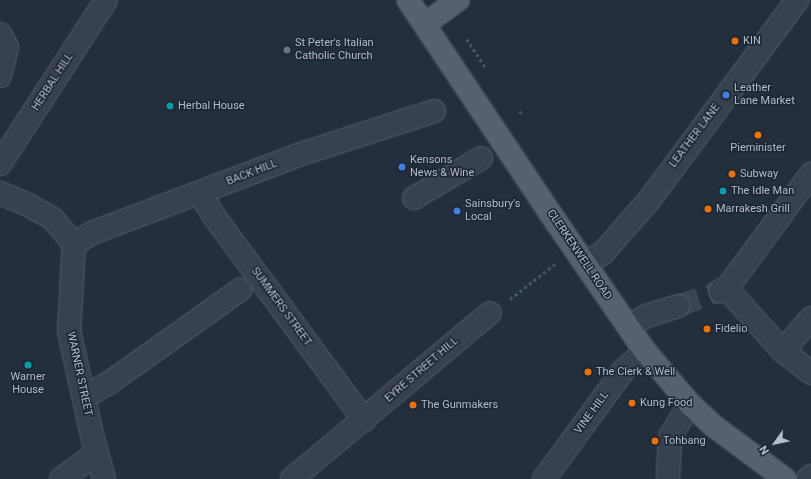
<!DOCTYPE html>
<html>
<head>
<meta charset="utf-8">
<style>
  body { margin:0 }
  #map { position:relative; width:811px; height:479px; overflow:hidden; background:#242f3e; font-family:Roboto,sans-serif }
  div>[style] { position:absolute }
  .minor-tunnel>* { height:22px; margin-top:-11px; transform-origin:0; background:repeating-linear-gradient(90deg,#3a4453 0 22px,transparent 0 33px) }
  .path>* { height:2.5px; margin-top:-1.25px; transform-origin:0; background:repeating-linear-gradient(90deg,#44595c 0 3px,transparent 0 6px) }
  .roads { filter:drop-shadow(0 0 1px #565f6c) drop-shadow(0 0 1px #565f6c) }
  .minor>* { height:22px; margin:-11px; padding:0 11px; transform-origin:11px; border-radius:11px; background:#38414e }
  .major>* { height:22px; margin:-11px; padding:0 11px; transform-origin:11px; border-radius:11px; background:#56606e }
  .dots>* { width:11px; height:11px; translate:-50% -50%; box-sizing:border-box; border:2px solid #1d2633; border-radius:50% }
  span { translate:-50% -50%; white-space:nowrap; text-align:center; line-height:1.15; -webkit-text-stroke:3px #1d2633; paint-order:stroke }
  .poi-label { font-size:11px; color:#b4bcc9 }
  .left { translate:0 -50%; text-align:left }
  .street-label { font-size:11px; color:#b4bcc9 }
  .north { position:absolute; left:755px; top:423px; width:40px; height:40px; -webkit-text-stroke:3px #1d2633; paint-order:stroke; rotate:237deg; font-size:11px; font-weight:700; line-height:16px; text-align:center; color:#b4bcc9 }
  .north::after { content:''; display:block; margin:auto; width:14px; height:18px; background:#b4bcc9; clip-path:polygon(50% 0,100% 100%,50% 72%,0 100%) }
</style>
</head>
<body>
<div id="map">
  <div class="minor-tunnel">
    <div style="left:678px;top:306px;width:45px;rotate:-19.7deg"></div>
  </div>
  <div class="path">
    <div style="left:467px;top:39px;width:33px;rotate:57deg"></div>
    <div style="left:519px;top:113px;width:4px;rotate:-34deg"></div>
    <div style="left:510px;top:299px;width:57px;rotate:-37.9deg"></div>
    <div style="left:650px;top:399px;width:11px;rotate:49deg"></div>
  </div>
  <div class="roads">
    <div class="minor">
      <div style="left:0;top:34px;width:15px;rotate:62deg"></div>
      <div style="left:7px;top:47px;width:30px;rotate:104deg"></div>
      <div style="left:0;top:164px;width:195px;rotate:-57.1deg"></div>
      <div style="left:0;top:193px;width:33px;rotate:23deg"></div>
      <div style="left:30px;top:206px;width:26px;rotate:29deg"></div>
      <div style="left:53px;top:219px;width:33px;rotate:50deg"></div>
      <div style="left:200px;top:193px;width:26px;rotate:59deg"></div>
      <div style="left:213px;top:215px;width:255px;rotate:53.6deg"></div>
      <div style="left:414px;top:198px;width:78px;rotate:-30.8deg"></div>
      <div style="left:74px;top:244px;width:21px;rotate:-31deg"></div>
      <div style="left:92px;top:233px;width:220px;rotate:-20.7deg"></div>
      <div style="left:298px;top:155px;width:143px;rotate:-17.9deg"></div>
      <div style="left:74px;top:244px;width:87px;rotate:93.3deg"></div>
      <div style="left:69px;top:331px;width:111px;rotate:77.5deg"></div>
      <div style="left:93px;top:439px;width:41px;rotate:74.6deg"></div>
      <div style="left:584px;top:263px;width:20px;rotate:-27deg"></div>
      <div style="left:602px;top:254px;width:73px;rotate:-48.9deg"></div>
      <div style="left:650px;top:199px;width:247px;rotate:-53.5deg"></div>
      <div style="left:726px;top:288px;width:85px;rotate:47.9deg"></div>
      <div style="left:783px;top:351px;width:36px;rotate:38deg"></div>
      <div style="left:720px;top:291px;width:7px;rotate:-27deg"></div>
      <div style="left:726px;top:288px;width:6px;rotate:-45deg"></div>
      <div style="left:730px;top:284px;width:137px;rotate:-53.6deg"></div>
      <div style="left:629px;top:327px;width:20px;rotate:-33deg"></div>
      <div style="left:646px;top:316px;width:34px;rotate:-17deg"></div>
      <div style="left:783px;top:351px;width:43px;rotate:-49.7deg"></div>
      <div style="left:84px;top:397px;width:29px;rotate:-29deg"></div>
      <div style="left:109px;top:383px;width:161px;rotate:-35.4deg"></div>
      <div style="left:61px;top:479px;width:44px;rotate:-35.8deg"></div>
      <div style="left:292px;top:479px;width:258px;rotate:-40deg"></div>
      <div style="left:544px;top:479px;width:134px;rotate:-53.8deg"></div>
      <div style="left:623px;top:371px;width:30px;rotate:-42deg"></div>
      <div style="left:668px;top:479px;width:42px;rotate:-87.3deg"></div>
      <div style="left:670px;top:437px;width:39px;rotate:-59deg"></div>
      <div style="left:808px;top:479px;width:4px;rotate:-45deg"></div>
    </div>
    <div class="major">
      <div style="left:408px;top:0;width:256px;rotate:56.3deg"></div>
      <div style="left:550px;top:213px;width:168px;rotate:55.5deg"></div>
      <div style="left:645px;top:351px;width:70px;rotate:49.7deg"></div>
      <div style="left:690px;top:404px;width:34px;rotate:43deg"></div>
      <div style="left:715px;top:427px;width:87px;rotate:36.6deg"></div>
      <div style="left:425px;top:24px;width:41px;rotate:-36deg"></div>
    </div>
  </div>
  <div class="dots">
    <div style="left:735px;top:41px;background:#e8710a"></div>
    <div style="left:287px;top:50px;background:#6b7280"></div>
    <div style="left:726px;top:95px;background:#3f7fe0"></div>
    <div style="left:170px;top:106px;background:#0f9aa8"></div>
    <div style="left:758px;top:135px;background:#e8710a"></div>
    <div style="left:402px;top:167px;background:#3f7fe0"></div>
    <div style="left:732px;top:174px;background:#e8710a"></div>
    <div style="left:723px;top:191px;background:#0f9aa8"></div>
    <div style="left:708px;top:209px;background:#e8710a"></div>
    <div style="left:457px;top:211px;background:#3f7fe0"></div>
    <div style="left:707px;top:329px;background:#e8710a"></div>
    <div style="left:28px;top:365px;background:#0f9aa8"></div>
    <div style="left:588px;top:372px;background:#e8710a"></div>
    <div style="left:632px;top:403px;background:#e8710a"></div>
    <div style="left:413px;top:405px;background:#e8710a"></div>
    <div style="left:655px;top:441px;background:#e8710a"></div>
  </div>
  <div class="poi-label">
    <span class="left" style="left:743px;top:41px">KIN</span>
    <span class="left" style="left:295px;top:50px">St Peter's Italian<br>Catholic Church</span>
    <span class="left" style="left:734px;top:95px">Leather<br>Lane Market</span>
    <span class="left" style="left:178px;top:106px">Herbal House</span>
    <span style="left:758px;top:148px">Pieminister</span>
    <span class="left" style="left:410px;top:167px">Kensons<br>News &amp; Wine</span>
    <span class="left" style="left:740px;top:174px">Subway</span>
    <span class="left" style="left:731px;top:191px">The Idle Man</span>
    <span class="left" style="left:465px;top:211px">Sainsbury's<br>Local</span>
    <span class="left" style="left:716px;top:209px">Marrakesh Grill</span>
    <span class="left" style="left:715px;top:329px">Fidelio</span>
    <span class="left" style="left:596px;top:372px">The Clerk &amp; Well</span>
    <span style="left:28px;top:384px">Warner<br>House</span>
    <span class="left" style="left:640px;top:403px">Kung Food</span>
    <span class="left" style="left:421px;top:405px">The Gunmakers</span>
    <span class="left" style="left:663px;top:441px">Tohbang</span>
  </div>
  <div class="street-label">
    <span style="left:53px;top:82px;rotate:-57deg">HERBAL HILL</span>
    <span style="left:695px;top:136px;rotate:-53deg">LEATHER LANE</span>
    <span style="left:252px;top:173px;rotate:-21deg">BACK HILL</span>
    <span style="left:579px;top:255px;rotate:56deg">CLERKENWELL ROAD</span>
    <span style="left:281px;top:307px;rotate:54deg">SUMMERS STREET</span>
    <span style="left:422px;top:370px;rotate:-41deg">EYRE STREET HILL</span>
    <span style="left:79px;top:374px;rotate:78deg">WARNER STREET</span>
    <span style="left:592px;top:413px;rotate:-54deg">VINE HILL</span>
  </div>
  <div class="north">N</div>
</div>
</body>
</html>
